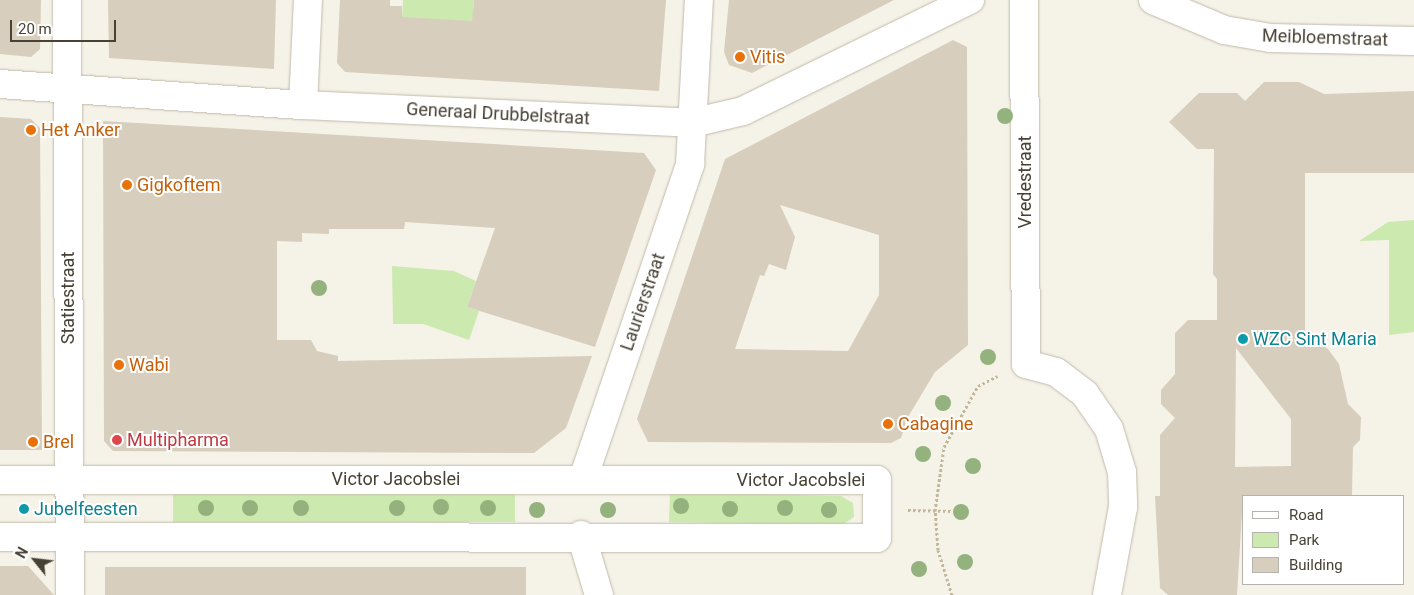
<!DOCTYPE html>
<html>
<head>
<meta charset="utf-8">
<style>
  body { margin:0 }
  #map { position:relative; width:1414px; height:595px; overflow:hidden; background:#f5f2e8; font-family:Roboto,sans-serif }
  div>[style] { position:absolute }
  .green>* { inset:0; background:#cceaaf; transform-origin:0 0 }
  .building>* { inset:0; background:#d7cebd; transform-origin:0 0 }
  .path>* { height:3px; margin-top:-1.5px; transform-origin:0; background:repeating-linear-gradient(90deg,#c3b79b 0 2.5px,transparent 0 5px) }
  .roads { filter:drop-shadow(0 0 1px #c1baaa) drop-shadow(0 0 1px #c1baaa) }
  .street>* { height:28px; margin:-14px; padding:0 14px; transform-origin:14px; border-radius:14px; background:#fff }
  .trees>* { width:16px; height:16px; margin:-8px; border-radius:50%; background:#93b27d }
  .dots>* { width:14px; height:14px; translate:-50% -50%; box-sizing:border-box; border:2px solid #fff; border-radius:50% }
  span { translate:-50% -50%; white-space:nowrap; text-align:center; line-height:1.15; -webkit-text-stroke:4px #fff; paint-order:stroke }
  .street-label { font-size:18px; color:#484236 }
  .food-label { font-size:18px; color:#c56008 }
  .left { translate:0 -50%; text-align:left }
  .culture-label { font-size:18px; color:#0d838f }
  .health-label { font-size:18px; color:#be3a42 }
  .legend { position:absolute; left:1242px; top:495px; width:162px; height:90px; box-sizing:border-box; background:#fff; border:1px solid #b6b3af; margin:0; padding:6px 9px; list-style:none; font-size:15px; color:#484236 }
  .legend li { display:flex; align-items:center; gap:10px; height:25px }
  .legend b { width:25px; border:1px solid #b6b3af }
  .north { position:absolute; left:10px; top:535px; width:50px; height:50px; -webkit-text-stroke:4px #fff; paint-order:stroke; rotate:299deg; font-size:14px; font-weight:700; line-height:20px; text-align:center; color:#484236 }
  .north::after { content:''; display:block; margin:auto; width:18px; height:22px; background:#484236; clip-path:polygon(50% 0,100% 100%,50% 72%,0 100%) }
  .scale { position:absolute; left:10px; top:20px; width:106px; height:22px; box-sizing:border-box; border:2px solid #484236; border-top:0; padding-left:6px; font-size:15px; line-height:18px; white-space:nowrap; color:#484236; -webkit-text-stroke:4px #fff; paint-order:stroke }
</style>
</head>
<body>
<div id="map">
  <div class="green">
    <div style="clip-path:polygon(403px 0,474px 0,473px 11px,481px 12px,479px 35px,402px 18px)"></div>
    <div style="clip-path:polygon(1414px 220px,1414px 332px,1389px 335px,1389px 240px,1359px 241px,1388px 222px)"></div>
    <div style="clip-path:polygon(392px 266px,454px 271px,476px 281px,467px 307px,479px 311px,469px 340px,423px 324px,393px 324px)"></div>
    <div style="clip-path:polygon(670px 492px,841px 496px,853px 503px,854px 517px,842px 525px,669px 522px)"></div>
    <div style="left:173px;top:494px;width:342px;height:28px"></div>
  </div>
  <div class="building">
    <div style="clip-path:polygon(0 0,41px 0,40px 49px,31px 57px,0 54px)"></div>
    <div style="clip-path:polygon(108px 0,276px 0,274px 69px,109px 58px)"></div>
    <div style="clip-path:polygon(340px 0,390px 0,390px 6px,402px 6px,402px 17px,472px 21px,474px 0,666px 0,659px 91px,345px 72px,337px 63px)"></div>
    <div style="clip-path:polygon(729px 0,894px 0,752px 73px,729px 65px,724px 52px)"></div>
    <div style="clip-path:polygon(evenodd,953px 40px,967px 47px,968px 345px,935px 372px,908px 417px,901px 438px,891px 443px,648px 442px,637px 419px,725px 159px,953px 40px,780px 205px,879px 235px,879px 295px,848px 351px,735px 349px,760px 275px,764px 276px,769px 264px,786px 270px,795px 237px,780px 205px)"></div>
    <div style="clip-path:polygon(evenodd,1264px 82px,1299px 82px,1324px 94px,1414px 91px,1414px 173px,1305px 173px,1305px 334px,1328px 349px,1339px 364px,1348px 404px,1361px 417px,1360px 440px,1353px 447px,1352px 496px,1243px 496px,1237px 595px,1168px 595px,1160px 588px,1155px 496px,1160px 496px,1160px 435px,1175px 418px,1161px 404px,1161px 390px,1175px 374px,1175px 333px,1188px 320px,1217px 320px,1217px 279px,1213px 274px,1214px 149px,1197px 149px,1169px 122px,1199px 93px,1237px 93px,1245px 101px,1264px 82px,1236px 348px,1291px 419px,1291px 466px,1235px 467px,1236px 348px)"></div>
    <div style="clip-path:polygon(0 117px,31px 119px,40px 128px,42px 450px,0 450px)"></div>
    <div style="clip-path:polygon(103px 121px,644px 153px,656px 170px,595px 347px,467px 307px,495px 228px,405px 222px,404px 229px,329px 229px,329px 234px,302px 233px,302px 242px,277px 241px,277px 340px,311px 340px,317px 351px,338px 356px,338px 361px,592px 356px,566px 428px,534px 453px,113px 451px,104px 441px)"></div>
    <div style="clip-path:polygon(0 566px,28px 566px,54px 595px,0 595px)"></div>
    <div style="left:105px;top:567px;width:421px;height:28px"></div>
  </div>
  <div class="path">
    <div style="left:908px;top:510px;width:44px;rotate:1.3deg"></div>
    <div style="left:952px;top:595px;width:47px;rotate:-107.3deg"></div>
    <div style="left:938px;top:550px;width:39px;rotate:-94deg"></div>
    <div style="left:935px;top:511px;width:65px;rotate:-82deg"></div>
    <div style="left:944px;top:447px;width:70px;rotate:-60.9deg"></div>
    <div style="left:978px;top:386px;width:22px;rotate:-27deg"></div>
  </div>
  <div class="roads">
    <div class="street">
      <div style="left:67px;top:0;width:595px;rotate:89.71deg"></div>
      <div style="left:1024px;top:0;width:364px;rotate:89.7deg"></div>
      <div style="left:1026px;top:364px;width:31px;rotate:15deg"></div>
      <div style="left:1056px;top:372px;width:36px;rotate:37deg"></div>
      <div style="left:1085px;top:394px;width:42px;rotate:55.6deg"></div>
      <div style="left:1109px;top:429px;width:45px;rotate:73.2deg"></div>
      <div style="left:1122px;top:472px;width:35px;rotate:88deg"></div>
      <div style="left:1123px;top:507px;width:89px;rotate:100.3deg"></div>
      <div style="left:1153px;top:0;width:77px;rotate:22.9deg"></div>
      <div style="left:1224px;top:30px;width:47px;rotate:9.9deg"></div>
      <div style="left:1270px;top:38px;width:144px;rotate:1.2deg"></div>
      <div style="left:0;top:84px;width:304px;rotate:4deg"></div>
      <div style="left:303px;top:105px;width:389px;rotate:2.6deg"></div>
      <div style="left:692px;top:123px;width:52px;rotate:-13.2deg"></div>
      <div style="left:743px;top:111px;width:253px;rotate:-26.1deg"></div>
      <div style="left:303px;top:105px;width:105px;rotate:-87.3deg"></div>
      <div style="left:583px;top:479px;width:333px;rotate:-71.2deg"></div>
      <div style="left:690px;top:164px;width:164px;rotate:-86.9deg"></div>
      <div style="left:0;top:480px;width:877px"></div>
      <div style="left:877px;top:480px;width:58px;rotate:90deg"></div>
      <div style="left:877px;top:538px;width:877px;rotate:-179.93deg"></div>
      <div style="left:581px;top:535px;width:63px;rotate:73.3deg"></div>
    </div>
  </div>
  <div class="trees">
    <div style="left:1005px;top:116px"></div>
    <div style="left:319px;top:288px"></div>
    <div style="left:988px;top:357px"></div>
    <div style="left:943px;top:403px"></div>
    <div style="left:923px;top:454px"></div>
    <div style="left:973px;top:466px"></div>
    <div style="left:681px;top:506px"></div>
    <div style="left:441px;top:507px"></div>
    <div style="left:206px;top:508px"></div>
    <div style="left:250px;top:508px"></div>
    <div style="left:301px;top:508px"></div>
    <div style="left:397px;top:508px"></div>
    <div style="left:488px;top:508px"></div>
    <div style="left:785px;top:508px"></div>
    <div style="left:730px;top:509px"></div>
    <div style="left:537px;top:510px"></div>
    <div style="left:608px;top:510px"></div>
    <div style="left:829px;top:510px"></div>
    <div style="left:961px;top:512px"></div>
    <div style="left:965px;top:562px"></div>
    <div style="left:919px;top:569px"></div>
  </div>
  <div class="dots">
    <div style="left:740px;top:57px;background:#e8710a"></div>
    <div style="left:31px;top:130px;background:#e8710a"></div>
    <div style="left:127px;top:185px;background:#e8710a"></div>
    <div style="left:1243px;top:339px;background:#0f9aa8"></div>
    <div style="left:119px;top:365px;background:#e8710a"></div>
    <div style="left:888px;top:424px;background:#e8710a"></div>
    <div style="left:117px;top:440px;background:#e0444e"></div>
    <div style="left:33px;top:442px;background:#e8710a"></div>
    <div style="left:24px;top:509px;background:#0f9aa8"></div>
  </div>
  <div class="street-label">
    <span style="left:1325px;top:38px;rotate:2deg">Meibloemstraat</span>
    <span style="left:498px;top:114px;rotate:3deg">Generaal Drubbelstraat</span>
    <span style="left:1025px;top:182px;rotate:-90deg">Vredestraat</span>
    <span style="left:68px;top:298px;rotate:-90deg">Statiestraat</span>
    <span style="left:643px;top:302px;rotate:-71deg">Laurierstraat</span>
    <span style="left:396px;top:479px">Victor Jacobslei</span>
    <span style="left:801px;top:480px">Victor Jacobslei</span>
  </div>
  <div class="food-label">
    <span class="left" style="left:750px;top:57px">Vitis</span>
    <span class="left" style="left:41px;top:130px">Het Anker</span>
    <span class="left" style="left:137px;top:185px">Gigkoftem</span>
    <span class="left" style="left:129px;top:365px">Wabi</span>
    <span class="left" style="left:898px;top:424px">Cabagine</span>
    <span class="left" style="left:43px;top:442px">Brel</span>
  </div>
  <div class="culture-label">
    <span class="left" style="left:1253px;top:339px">WZC Sint Maria</span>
    <span class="left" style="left:34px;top:509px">Jubelfeesten</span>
  </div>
  <div class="health-label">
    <span class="left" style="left:127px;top:440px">Multipharma</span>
  </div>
  <ul class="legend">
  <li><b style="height:6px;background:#fff"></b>Road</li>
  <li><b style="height:14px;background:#cceaaf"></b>Park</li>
  <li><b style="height:14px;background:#d7cebd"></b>Building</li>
  </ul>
  <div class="north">N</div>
  <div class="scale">20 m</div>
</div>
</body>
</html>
